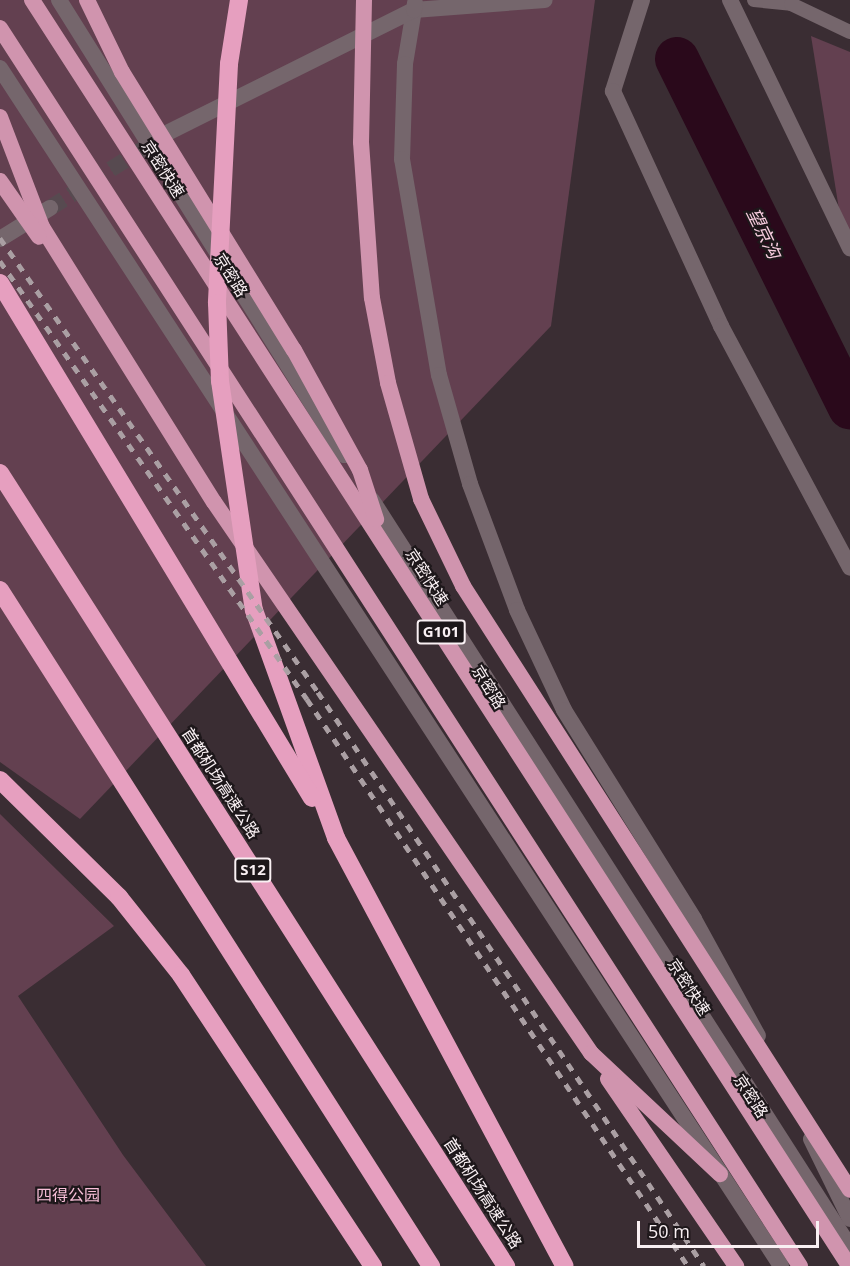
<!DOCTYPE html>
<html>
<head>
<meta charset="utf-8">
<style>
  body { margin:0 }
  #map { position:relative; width:850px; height:1266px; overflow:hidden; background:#3a2d33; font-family:"Open Sans","Noto Sans SC",sans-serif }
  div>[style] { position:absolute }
  .green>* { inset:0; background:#634050 }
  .river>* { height:44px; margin:-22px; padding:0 22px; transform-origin:22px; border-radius:22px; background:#2a091b }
  .tertiary-tunnel>* { height:16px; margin-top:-8px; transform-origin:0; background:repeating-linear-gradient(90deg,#574a50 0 16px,transparent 0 24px) }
  .service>* { height:14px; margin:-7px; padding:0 7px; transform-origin:7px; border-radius:7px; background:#75666c }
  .minor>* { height:16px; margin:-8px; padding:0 8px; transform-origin:8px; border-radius:8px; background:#75666c }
  .tertiary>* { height:16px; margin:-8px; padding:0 8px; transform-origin:8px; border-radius:8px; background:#75666c }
  .secondary>* { height:16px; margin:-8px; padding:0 8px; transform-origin:8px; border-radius:8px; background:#75666c }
  .trunk>* { height:16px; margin:-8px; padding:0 8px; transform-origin:8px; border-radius:8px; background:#d094ae }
  .motorway>* { height:18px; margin:-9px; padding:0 9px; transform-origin:9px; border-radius:9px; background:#e69fbf }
  .rail>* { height:4.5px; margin-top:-2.25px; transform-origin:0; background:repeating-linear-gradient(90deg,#aa9fa3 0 8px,transparent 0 16px) }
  span { translate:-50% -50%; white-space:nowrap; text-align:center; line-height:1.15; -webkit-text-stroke:4.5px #1d171a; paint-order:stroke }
  .shield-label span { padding:2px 4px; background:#1d171a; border:2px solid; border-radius:4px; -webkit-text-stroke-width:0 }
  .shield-label { font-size:15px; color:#f9f0f3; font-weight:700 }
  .street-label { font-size:16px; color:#f9f0f3 }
  .park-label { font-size:16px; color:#f8bfd8 }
  .water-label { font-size:18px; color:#f8cddf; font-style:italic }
  .scale { position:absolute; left:637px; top:1221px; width:182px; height:27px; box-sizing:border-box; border:3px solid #f9f0f3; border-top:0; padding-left:8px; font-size:18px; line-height:21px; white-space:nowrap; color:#f9f0f3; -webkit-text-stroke:4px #1d171a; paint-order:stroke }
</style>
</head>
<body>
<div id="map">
  <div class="green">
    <div style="clip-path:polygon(0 0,595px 0,551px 326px,80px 819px,0 762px)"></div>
    <div style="clip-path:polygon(811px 36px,850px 52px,850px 247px,843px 234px)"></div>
    <div style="clip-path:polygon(0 814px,114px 926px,18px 996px,123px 1155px,206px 1266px,0 1266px)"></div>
  </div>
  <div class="river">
    <div style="left:677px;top:59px;width:389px;rotate:63.6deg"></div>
  </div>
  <div class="tertiary-tunnel">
    <div style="left:50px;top:208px;width:130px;rotate:-32.5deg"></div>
  </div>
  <div class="service">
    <div style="left:754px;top:0;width:37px;rotate:6deg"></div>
    <div style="left:791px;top:4px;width:65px;rotate:25.4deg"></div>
  </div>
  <div class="minor">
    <div style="left:642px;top:0;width:96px;rotate:107.7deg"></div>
    <div style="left:613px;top:91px;width:259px;rotate:65.3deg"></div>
    <div style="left:721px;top:326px;width:274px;rotate:61.9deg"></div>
    <div style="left:730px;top:0;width:276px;rotate:64.2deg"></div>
    <div style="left:414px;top:10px;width:131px;rotate:-4.4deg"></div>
  </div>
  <div class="tertiary">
    <div style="left:414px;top:10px;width:55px;rotate:99.5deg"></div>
    <div style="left:405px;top:64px;width:95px;rotate:91.8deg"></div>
    <div style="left:402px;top:159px;width:219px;rotate:80.3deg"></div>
    <div style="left:439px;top:375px;width:113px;rotate:74.1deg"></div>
    <div style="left:470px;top:484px;width:134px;rotate:69.5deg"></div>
    <div style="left:517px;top:610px;width:110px;rotate:64.8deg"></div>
    <div style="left:564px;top:710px;width:246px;rotate:58.1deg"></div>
    <div style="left:694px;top:919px;width:133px;rotate:61.3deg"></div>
    <div style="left:169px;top:132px;width:274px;rotate:-26.5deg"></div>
    <div style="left:414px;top:10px;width:7px;rotate:-82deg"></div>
    <div style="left:0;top:239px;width:59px;rotate:-31.8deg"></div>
    <div style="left:811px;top:1139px;width:89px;rotate:64deg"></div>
  </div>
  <div class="secondary">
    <div style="left:59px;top:0;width:537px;rotate:57.94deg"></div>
    <div style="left:0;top:68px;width:1430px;rotate:56.9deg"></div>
    <div style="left:372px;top:500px;width:887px;rotate:57.39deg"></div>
  </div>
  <div class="trunk">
    <div style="left:32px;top:0;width:1507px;rotate:57.16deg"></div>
    <div style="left:87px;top:0;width:80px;rotate:64.1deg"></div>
    <div style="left:122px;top:72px;width:327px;rotate:58.3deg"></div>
    <div style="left:294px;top:350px;width:137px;rotate:61.2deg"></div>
    <div style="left:360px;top:470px;width:52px;rotate:71.9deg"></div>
    <div style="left:364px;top:0;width:142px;rotate:91.2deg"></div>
    <div style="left:361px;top:142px;width:156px;rotate:86deg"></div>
    <div style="left:372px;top:298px;width:86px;rotate:79.3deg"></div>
    <div style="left:388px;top:383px;width:121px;rotate:74.1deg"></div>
    <div style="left:421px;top:499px;width:97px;rotate:64.2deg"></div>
    <div style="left:463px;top:586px;width:717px;rotate:57.35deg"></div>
    <div style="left:0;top:28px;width:1474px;rotate:57.13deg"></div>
    <div style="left:0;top:117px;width:118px;rotate:69.1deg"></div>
    <div style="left:42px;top:227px;width:324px;rotate:58deg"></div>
    <div style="left:214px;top:502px;width:668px;rotate:55.62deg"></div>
    <div style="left:591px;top:1053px;width:177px;rotate:43.2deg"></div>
    <div style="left:0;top:181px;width:68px;rotate:55.1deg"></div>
    <div style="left:608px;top:1079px;width:227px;rotate:55.6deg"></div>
  </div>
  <div class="motorway">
    <div style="left:239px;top:0;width:65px;rotate:98.9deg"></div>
    <div style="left:229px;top:64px;width:239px;rotate:92.9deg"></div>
    <div style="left:217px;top:303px;width:78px;rotate:87.8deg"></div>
    <div style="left:220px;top:381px;width:232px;rotate:81.6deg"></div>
    <div style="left:254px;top:610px;width:242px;rotate:70.2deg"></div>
    <div style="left:336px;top:838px;width:485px;rotate:61.9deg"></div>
    <div style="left:0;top:283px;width:602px;rotate:58.79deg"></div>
    <div style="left:0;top:473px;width:941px;rotate:57.46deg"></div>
    <div style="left:0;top:590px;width:802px;rotate:57.48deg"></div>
    <div style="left:0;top:780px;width:167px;rotate:44.5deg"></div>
    <div style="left:119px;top:897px;width:100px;rotate:51.5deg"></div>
    <div style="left:181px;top:975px;width:349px;rotate:56.6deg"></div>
  </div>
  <div class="rail">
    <div style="left:0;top:238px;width:554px;rotate:54.99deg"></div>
    <div style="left:318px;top:692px;width:692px;rotate:56.08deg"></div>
    <div style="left:0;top:261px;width:535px;rotate:54.97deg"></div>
    <div style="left:307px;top:699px;width:683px;rotate:56.1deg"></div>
  </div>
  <div class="shield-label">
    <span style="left:441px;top:632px">G101</span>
    <span style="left:253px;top:870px">S12</span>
  </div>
  <div class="street-label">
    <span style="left:163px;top:169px;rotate:57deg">京密快速</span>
    <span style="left:231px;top:275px;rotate:58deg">京密路</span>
    <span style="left:427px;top:577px;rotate:57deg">京密快速</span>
    <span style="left:489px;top:687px;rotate:58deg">京密路</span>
    <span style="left:221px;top:783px;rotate:57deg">首都机场高速公路</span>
    <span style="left:689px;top:987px;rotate:57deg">京密快速</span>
    <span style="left:751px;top:1096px;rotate:57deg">京密路</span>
    <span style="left:483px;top:1193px;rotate:57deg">首都机场高速公路</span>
  </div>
  <div class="park-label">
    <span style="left:68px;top:1195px">四得公园</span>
  </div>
  <div class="water-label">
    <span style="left:764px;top:233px;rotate:64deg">望京沟</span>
  </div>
  <div class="scale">50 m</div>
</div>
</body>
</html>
